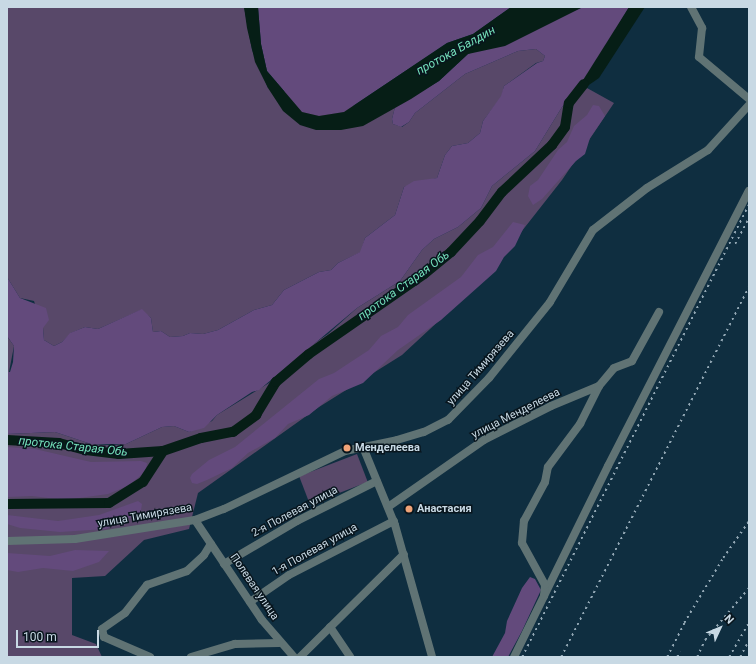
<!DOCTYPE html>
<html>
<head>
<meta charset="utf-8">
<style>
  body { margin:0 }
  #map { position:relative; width:756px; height:664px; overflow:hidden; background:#0f2e40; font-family:Roboto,sans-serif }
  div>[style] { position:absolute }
  .green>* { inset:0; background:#584869; transform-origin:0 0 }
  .forest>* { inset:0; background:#634a7c }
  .water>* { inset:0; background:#061e16 }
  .river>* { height:10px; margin:-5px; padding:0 5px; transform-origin:5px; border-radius:5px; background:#061e16 }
  .minor>* { height:8px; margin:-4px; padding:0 4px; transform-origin:4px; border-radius:4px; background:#607374 }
  .rail>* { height:1.5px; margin-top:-0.75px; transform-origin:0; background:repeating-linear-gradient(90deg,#92a7b4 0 2px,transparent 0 6px) }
  .dots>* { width:11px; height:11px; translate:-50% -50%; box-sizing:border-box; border:2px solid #08151d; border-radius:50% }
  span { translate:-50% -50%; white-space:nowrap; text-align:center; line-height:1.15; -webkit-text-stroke:3px #08151d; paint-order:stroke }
  .street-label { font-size:11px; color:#c8d9e4 }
  .poi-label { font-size:11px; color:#c8d9e4; font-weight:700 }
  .left { translate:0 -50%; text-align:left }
  .water-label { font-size:12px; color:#74e1bb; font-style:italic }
  .frame { position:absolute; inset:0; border:8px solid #c8d9e4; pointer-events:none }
  .north { position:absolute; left:700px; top:608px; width:40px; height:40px; -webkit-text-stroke:3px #08151d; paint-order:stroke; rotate:46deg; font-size:11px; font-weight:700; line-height:16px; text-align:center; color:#c8d9e4 }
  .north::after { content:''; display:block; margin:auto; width:14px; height:18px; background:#c8d9e4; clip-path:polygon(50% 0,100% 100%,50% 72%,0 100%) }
  .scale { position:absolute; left:16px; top:630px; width:83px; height:18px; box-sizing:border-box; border:2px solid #c8d9e4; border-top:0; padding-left:5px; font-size:12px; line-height:14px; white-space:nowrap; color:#c8d9e4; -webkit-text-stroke:3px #08151d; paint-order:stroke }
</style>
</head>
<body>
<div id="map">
  <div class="green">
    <div style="clip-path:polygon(7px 7px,244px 7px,252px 50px,268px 88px,385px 112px,395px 107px,392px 119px,393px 124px,402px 127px,409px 122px,415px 113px,465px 74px,518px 51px,536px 49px,545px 56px,543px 61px,536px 63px,504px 86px,502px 96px,483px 121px,480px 133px,468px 143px,452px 146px,445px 155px,437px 178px,404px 187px,395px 215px,365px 238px,361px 252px,338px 263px,331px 270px,319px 272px,284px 290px,272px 305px,254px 310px,218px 330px,203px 334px,190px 333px,183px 336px,170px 337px,161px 331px,153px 332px,151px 318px,141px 310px,98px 329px,85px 327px,71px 333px,62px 342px,54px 346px,44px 340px,43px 328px,34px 301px,20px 298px,7px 277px)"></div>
    <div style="clip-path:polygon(587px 88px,614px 103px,562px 180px,485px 278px,402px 355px,319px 407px,198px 493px,189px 529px,144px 540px,105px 576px,72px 578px,72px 635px,96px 644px,102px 657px,7px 657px,7px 434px,55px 432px,91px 444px,111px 445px,126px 444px,162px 427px,174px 426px,189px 432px,212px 421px,217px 415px,269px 383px,302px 352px,328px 334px,357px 308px,400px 281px,422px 250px,434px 239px,458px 227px,481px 208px,492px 186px,535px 151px,562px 107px,573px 96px)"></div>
    <div style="clip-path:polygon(7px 336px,14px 346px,9px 372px,7px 372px)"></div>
    <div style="left:357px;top:454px;width:30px;height:62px;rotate:69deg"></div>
  </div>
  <div class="forest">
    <div style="clip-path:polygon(258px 7px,511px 7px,473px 34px,447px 43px,344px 112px,319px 116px,302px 112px,267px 71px,261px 44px)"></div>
    <div style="clip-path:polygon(583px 7px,629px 7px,598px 60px,573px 96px,562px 107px,535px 151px,492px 186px,481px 208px,458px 227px,434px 239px,422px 250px,400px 281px,357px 308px,259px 390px,252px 392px,217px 415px,204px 428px,189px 432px,174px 426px,162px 427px,126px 444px,91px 444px,55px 432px,7px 434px,7px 372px,10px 372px,13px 362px,14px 346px,7px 336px,7px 277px,20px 298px,46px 308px,49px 320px,43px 328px,44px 340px,54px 346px,62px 342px,70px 333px,85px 327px,98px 329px,142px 309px,151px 318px,153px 332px,161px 331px,170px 337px,183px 336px,190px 333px,203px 334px,218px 330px,254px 310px,272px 305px,284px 290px,319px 272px,331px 270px,338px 263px,360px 252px,365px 238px,395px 215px,404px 187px,414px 181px,437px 178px,445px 155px,452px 146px,468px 143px,480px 133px,483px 121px,501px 96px,504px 86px,537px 63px,543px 61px,545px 56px,536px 49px,518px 51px,465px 74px,415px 113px,409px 122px,401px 127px,393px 124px,392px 119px,395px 107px,439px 81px,468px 54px)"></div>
    <div style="clip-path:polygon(593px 105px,599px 106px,605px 116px,590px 138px,585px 154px,576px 161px,542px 199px,533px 205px,528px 196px,530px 186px,538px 180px,558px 150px,567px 142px,574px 126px,587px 115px)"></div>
    <div style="clip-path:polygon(513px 222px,525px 225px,515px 246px,504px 257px,496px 271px,441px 320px,398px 350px,363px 383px,332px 396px,309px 415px,288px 424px,275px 438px,248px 453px,232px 468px,207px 480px,197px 484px,192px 483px,190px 478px,192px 474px,209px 460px,235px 447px,319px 379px,334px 373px,369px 350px,381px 336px,398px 327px,408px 315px,461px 277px,478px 255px,493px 247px)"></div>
    <div style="clip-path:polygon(7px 447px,35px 449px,91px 462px,141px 461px,147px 463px,146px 471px,128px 486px,108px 494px,65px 500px,32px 496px,7px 497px)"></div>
    <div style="clip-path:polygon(138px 501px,142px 504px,140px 517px,127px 518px,106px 529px,60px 532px,20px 528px,7px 524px,7px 515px,58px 521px,99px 515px)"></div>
    <div style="clip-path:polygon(75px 550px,109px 551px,99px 562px,73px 571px,43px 568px,18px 572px,7px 570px,7px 553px,50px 556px)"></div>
    <div style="clip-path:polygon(530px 577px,535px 579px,541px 590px,522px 631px,508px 657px,492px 657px,505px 633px,507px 621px,522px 588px)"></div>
  </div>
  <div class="water">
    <div style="clip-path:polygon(244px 7px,258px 7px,261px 44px,267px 71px,302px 112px,319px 116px,344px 112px,447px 43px,473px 34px,511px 7px,583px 7px,505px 46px,468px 54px,439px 81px,411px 99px,363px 126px,341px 130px,316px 130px,300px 125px,283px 111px,268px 88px,255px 62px,247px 28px)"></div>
    <div style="clip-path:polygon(629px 7px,645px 7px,599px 78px,573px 96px)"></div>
  </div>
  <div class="river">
    <div style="left:7px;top:440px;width:52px;rotate:3.3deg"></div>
    <div style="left:59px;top:443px;width:28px;rotate:15deg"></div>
    <div style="left:86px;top:450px;width:33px;rotate:7deg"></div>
    <div style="left:119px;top:454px;width:44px;rotate:-3.9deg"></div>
    <div style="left:163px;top:451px;width:40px;rotate:-18.9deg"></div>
    <div style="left:201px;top:438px;width:33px;rotate:-11deg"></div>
    <div style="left:233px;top:432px;width:29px;rotate:-36deg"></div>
    <div style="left:256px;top:415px;width:39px;rotate:-59deg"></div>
    <div style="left:276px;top:382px;width:43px;rotate:-40.3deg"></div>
    <div style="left:309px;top:354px;width:140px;rotate:-34.8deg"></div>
    <div style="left:424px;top:274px;width:35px;rotate:-39deg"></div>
    <div style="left:451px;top:252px;width:42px;rotate:-46.9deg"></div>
    <div style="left:480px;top:221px;width:36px;rotate:-53deg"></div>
    <div style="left:502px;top:192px;width:69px;rotate:-43.2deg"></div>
    <div style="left:552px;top:145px;width:22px;rotate:-54deg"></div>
    <div style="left:565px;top:127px;width:24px;rotate:-81deg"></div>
    <div style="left:569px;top:103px;width:24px;rotate:-52deg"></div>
    <div style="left:7px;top:504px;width:102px;rotate:-0.6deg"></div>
    <div style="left:109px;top:503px;width:40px;rotate:-32deg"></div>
    <div style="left:143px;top:482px;width:37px;rotate:-57deg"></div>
  </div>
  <div class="minor">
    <div style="left:691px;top:7px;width:24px;rotate:62deg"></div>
    <div style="left:702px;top:28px;width:29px;rotate:96deg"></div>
    <div style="left:699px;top:57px;width:65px;rotate:40deg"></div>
    <div style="left:363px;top:447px;width:84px;rotate:67.7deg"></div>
    <div style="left:395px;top:525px;width:137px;rotate:74.3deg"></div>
    <div style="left:388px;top:507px;width:117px;rotate:-34.9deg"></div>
    <div style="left:484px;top:440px;width:75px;rotate:-26.9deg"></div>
    <div style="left:551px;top:406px;width:52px;rotate:-22.6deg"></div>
    <div style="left:599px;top:386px;width:23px;rotate:-50deg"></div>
    <div style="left:614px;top:368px;width:19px;rotate:-21deg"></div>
    <div style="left:632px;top:361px;width:56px;rotate:-61.1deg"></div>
    <div style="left:195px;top:520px;width:120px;rotate:56.2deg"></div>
    <div style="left:262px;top:620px;width:49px;rotate:49.1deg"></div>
    <div style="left:7px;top:541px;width:68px;rotate:-1.7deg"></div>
    <div style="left:75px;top:539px;width:121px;rotate:-9deg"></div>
    <div style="left:195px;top:520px;width:31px;rotate:-21deg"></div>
    <div style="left:224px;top:509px;width:134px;rotate:-25.6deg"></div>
    <div style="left:345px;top:451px;width:53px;rotate:-11.9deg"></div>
    <div style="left:397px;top:440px;width:28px;rotate:-17deg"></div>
    <div style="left:424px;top:432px;width:27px;rotate:-27deg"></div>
    <div style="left:448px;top:420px;width:59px;rotate:-45.7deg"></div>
    <div style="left:489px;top:378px;width:97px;rotate:-51.2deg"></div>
    <div style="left:550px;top:302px;width:84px;rotate:-59.2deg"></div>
    <div style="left:593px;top:230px;width:68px;rotate:-37.9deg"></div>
    <div style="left:647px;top:188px;width:72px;rotate:-31.9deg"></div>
    <div style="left:708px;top:150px;width:61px;rotate:-47.7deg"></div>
    <div style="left:224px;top:564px;width:85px;rotate:-30.5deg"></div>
    <div style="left:297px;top:521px;width:89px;rotate:-26.6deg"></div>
    <div style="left:544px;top:596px;width:145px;rotate:-63.8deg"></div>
    <div style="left:608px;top:466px;width:309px;rotate:-62.9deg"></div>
    <div style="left:250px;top:602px;width:47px;rotate:-34.7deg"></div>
    <div style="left:289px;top:575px;width:118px;rotate:-27.2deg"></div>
    <div style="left:330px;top:627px;width:36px;rotate:56deg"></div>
    <div style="left:150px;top:657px;width:50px;rotate:-156.5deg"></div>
    <div style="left:104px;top:637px;width:8px;rotate:-104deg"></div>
    <div style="left:102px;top:629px;width:28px;rotate:-35deg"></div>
    <div style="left:125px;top:613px;width:36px;rotate:-52deg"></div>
    <div style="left:147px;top:585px;width:42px;rotate:-19.3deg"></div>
    <div style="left:187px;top:571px;width:23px;rotate:-43deg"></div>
    <div style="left:204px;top:555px;width:13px;rotate:-58deg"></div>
    <div style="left:191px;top:657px;width:46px;rotate:-16.5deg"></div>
    <div style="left:235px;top:644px;width:44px;rotate:-1.3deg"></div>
    <div style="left:300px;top:657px;width:146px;rotate:-44.7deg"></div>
    <div style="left:514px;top:657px;width:68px;rotate:-63.8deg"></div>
    <div style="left:544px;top:596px;width:11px;rotate:-85deg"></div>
    <div style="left:545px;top:585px;width:48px;rotate:-118.7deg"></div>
    <div style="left:522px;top:543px;width:22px;rotate:-85deg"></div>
    <div style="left:524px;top:521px;width:44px;rotate:-61.7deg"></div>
    <div style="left:545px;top:482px;width:15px;rotate:-79deg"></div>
    <div style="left:548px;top:467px;width:54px;rotate:-53.3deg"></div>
    <div style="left:580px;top:424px;width:42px;rotate:-63.4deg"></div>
  </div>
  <div class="rail">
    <div style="left:735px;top:244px;width:30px;rotate:-62deg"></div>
    <div style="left:522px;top:657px;width:507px;rotate:-63.38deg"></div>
    <div style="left:561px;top:657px;width:416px;rotate:-63.1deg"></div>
    <div style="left:667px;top:657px;width:38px;rotate:-63deg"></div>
    <div style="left:684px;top:623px;width:76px;rotate:-59deg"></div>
    <div style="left:723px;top:558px;width:45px;rotate:-54.9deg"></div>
    <div style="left:677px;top:657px;width:6px;rotate:-59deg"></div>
    <div style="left:697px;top:657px;width:19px;rotate:-65deg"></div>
    <div style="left:705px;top:640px;width:68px;rotate:-49.8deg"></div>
    <div style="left:729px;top:657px;width:39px;rotate:-60deg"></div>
    <div style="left:740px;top:657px;width:19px;rotate:-62deg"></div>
  </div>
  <div class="dots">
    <div style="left:347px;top:448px;background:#efa378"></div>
    <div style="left:409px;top:509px;background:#efa378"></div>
  </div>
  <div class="street-label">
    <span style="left:481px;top:368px;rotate:-49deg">улица Тимирязева</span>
    <span style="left:516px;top:414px;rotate:-27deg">улица Менделеева</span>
    <span style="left:295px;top:512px;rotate:-28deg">2-я Полевая улица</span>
    <span style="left:145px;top:516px;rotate:-10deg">улица Тимирязева</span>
    <span style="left:315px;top:550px;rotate:-29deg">1-я Полевая улица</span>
    <span style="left:254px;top:587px;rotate:56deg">Полевая улица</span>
  </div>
  <div class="poi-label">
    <span class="left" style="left:355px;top:448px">Менделеева</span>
    <span class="left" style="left:417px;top:509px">Анастасия</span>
  </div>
  <div class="water-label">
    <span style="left:456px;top:51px;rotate:-29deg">протока Балдин</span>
    <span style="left:404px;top:286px;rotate:-36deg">протока Старая Обь</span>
    <span style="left:73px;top:447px;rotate:6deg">протока Старая Обь</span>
  </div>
  <div class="frame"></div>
  <div class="north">N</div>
  <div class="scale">100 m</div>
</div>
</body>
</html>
